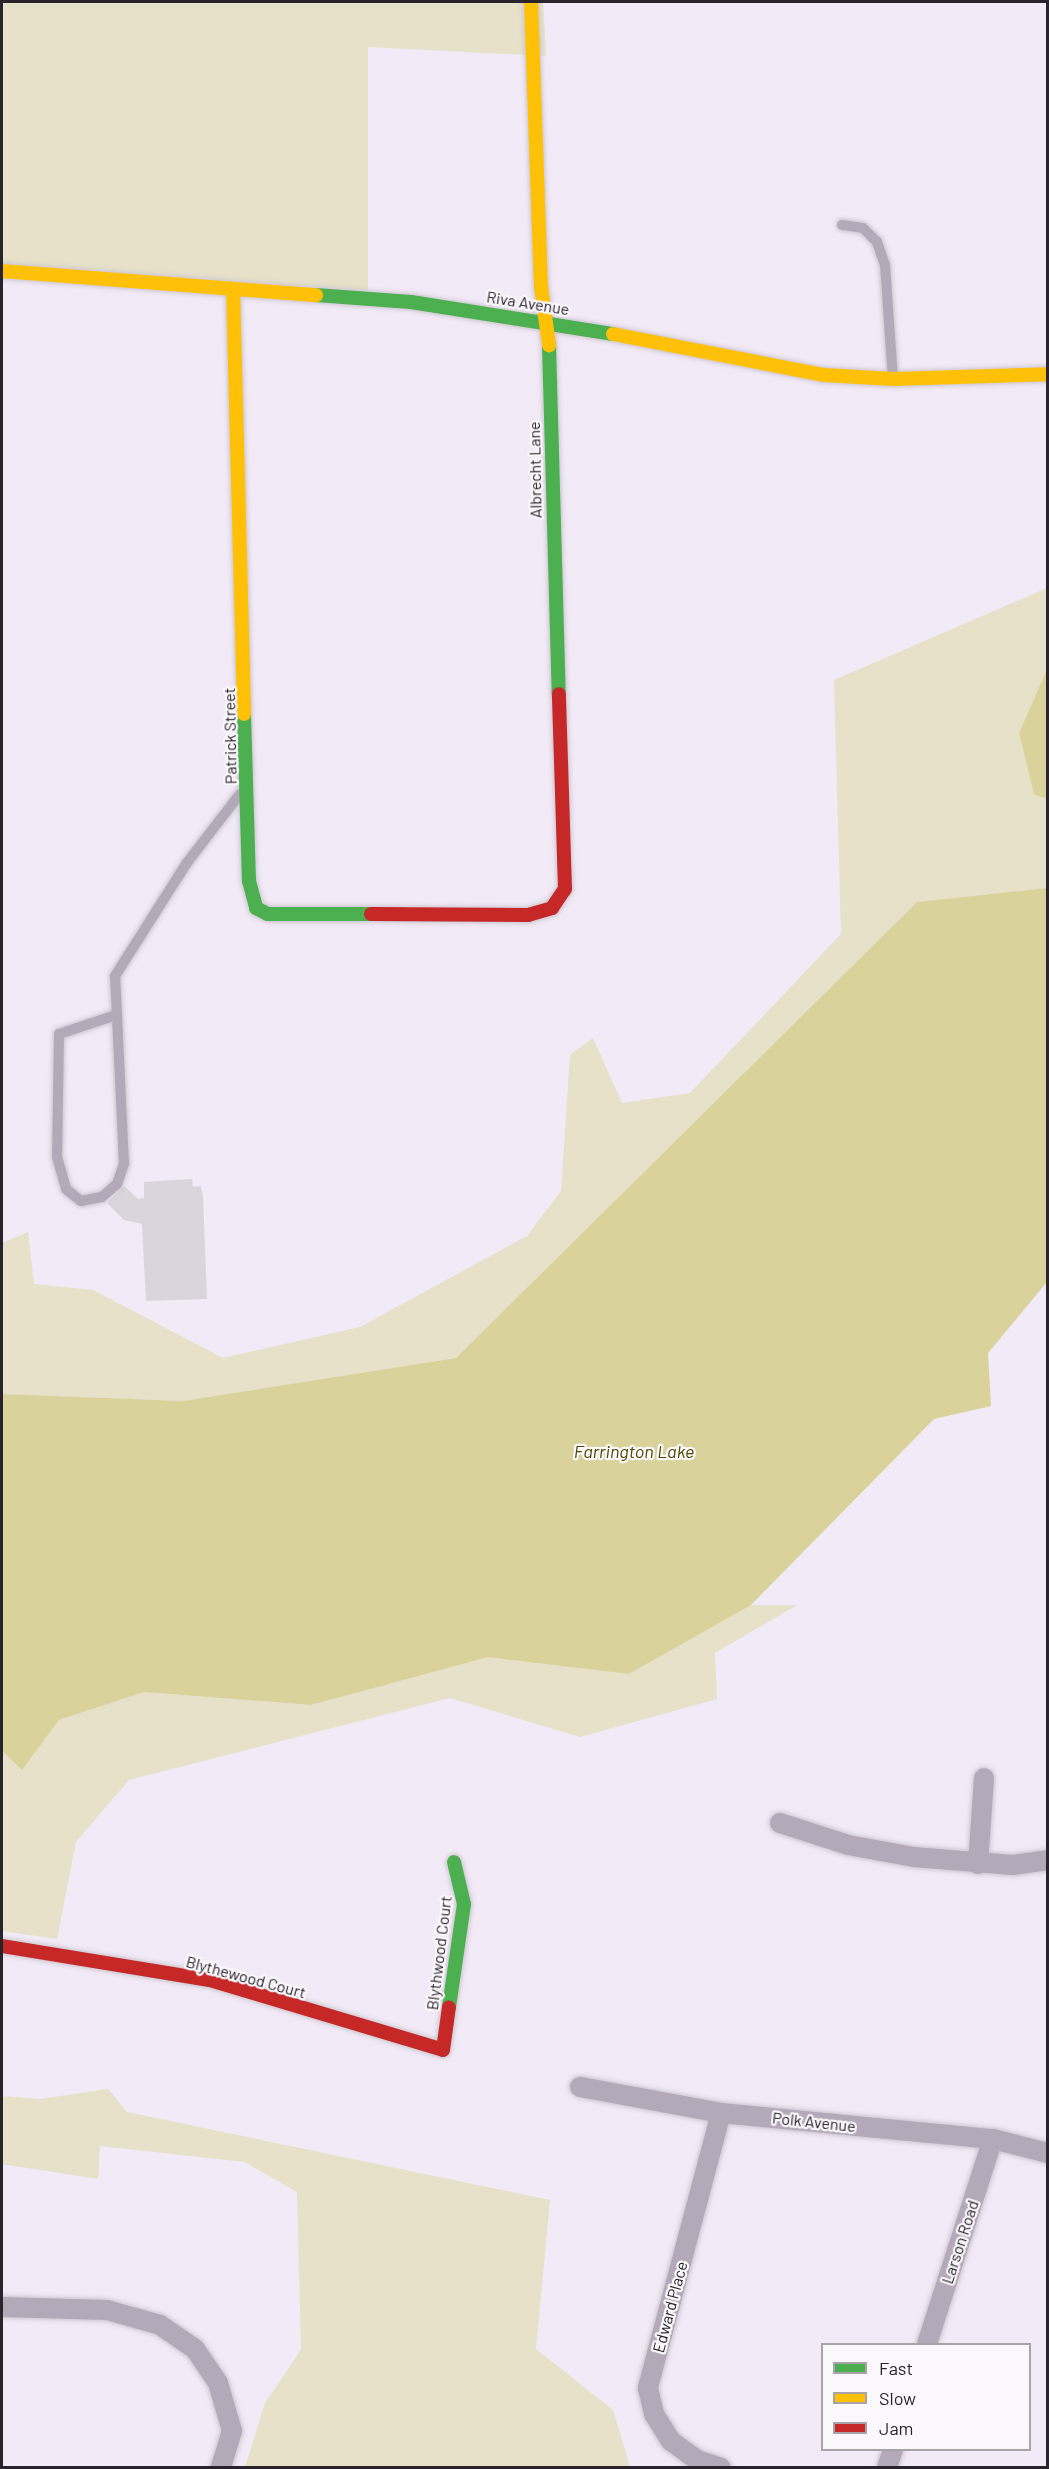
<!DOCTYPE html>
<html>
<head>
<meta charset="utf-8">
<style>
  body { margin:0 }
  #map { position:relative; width:1049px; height:2469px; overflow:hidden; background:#f2eaf6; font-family:Barlow,sans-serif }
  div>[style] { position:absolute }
  .green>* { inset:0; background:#e6e1c8 }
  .water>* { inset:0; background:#d9d29a }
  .building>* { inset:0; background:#dad4dd }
  .roads { filter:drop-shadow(0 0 2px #cdc7d1) drop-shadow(0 0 2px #cdc7d1) }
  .lane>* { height:10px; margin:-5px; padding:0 5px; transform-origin:5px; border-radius:5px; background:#b4a9b9 }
  .street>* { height:20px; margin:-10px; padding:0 10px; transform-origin:10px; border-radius:10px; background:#b4a9b9 }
  .fast>* { height:14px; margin:-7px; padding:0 7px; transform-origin:7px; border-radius:7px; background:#4caf50 }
  .slow>* { height:14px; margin:-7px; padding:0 7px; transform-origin:7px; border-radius:7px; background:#ffc107 }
  .jam>* { height:14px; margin:-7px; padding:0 7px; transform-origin:7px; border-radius:7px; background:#c62828 }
  span { translate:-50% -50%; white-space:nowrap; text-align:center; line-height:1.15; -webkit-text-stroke:4.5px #fbf8fc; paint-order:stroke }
  .street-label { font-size:16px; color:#29232b }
  .water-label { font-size:18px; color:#4e4702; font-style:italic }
  .frame { position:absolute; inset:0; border:3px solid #29232b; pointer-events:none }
  .legend { position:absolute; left:821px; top:2343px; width:210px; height:108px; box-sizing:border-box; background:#fbf8fc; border:2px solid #a7a3a8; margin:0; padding:8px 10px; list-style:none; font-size:18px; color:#29232b }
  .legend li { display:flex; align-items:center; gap:12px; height:30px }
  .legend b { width:30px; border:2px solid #a7a3a8 }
</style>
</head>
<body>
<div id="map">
  <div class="green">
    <i style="clip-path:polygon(2px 2px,543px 2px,546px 56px,368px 47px,368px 291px,2px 265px)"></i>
    <i style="clip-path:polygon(1047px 588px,1047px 669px,1019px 733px,1034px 793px,1047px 799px,1047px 888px,917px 902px,456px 1358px,183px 1401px,2px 1394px,2px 1243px,28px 1232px,34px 1284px,93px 1290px,223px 1358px,360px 1327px,527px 1236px,561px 1191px,570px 1055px,593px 1038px,622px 1103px,690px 1093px,841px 934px,834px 680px)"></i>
    <i style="clip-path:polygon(751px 1605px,797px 1605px,715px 1653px,717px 1699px,580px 1737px,450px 1698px,129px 1780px,76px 1842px,57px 1939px,2px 1931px,2px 1751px,22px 1770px,59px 1720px,144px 1692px,311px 1705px,488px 1656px,629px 1674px)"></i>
    <i style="clip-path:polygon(108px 2089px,127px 2112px,550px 2200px,536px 2349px,613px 2410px,630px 2467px,245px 2467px,265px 2403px,301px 2350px,297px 2192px,245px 2162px,100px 2146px,98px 2179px,2px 2164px,2px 2096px,40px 2099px)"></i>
  </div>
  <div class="water">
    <i style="clip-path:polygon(1047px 669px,1047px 799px,1034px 794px,1019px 733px)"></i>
    <i style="clip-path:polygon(1047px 888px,1047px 1282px,988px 1353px,991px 1406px,934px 1419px,751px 1605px,629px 1674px,488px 1657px,311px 1705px,144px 1692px,59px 1720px,22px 1770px,2px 1751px,2px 1394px,183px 1401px,456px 1358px,917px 902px)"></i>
  </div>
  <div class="building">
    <i style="clip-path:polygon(192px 1179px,193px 1187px,201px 1186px,203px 1196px,207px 1299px,146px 1301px,142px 1224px,124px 1220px,107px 1203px,124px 1186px,138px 1199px,144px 1198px,144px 1182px)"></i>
  </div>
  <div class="roads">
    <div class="lane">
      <i style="left:842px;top:225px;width:21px;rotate:8deg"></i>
      <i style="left:863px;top:228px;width:20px;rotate:45deg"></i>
      <i style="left:877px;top:242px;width:24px;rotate:71deg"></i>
      <i style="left:885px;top:265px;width:114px;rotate:86deg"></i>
      <i style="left:116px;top:1015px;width:60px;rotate:161.6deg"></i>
      <i style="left:59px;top:1034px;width:123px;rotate:90.9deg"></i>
      <i style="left:57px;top:1157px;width:33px;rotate:74deg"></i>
      <i style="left:66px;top:1189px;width:19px;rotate:39deg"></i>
      <i style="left:81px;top:1201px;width:21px;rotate:-11deg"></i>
      <i style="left:102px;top:1197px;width:20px;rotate:-41deg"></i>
      <i style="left:117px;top:1184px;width:21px;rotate:-71deg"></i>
      <i style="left:124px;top:1164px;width:188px;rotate:-92.7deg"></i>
      <i style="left:115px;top:976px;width:133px;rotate:-57.6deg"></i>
      <i style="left:186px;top:864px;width:88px;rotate:-52.4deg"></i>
    </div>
    <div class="street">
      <i style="left:780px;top:1823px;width:71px;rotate:17.9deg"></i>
      <i style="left:848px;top:1845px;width:67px;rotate:10.3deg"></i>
      <i style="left:914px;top:1857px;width:99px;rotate:4.6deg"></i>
      <i style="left:1013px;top:1865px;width:35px;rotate:-8deg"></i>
      <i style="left:978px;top:1864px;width:86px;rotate:-86deg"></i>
      <i style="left:580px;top:2087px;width:143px;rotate:10.4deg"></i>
      <i style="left:721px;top:2113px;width:273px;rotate:5.5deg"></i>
      <i style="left:993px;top:2139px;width:57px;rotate:14.3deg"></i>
      <i style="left:721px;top:2113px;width:285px;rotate:104.9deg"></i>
      <i style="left:648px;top:2388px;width:27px;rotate:77deg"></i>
      <i style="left:654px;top:2414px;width:32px;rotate:58deg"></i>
      <i style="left:671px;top:2441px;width:32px;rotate:36deg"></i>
      <i style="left:697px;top:2460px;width:25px;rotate:18deg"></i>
      <i style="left:2px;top:2307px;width:105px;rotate:1.6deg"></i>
      <i style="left:107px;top:2310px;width:55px;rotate:15.8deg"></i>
      <i style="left:160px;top:2325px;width:42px;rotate:34.4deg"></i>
      <i style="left:195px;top:2349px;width:41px;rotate:55.9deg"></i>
      <i style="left:218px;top:2383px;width:50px;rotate:73.7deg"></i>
      <i style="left:232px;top:2431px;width:39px;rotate:107deg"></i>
      <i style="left:927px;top:2344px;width:215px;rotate:-72.2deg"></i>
      <i style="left:887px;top:2468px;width:19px;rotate:-72deg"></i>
    </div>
    <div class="fast">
      <i style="left:316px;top:295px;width:95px;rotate:4.2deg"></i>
      <i style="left:411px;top:302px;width:205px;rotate:9deg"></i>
      <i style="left:549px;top:345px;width:349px;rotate:88.4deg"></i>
      <i style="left:244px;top:714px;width:167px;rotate:88.3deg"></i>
      <i style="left:249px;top:881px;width:28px;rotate:75deg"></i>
      <i style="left:256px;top:908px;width:13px;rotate:27deg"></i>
      <i style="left:268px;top:914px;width:103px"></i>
      <i style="left:449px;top:2007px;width:104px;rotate:-81.7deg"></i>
      <i style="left:464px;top:1904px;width:43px;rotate:-103.4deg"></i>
    </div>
    <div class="slow">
      <i style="left:531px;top:2px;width:285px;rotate:88deg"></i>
      <i style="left:541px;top:287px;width:59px;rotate:82.1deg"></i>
      <i style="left:2px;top:271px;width:315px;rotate:4.4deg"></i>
      <i style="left:233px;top:289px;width:425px;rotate:88.5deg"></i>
      <i style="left:613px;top:334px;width:215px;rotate:11deg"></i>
      <i style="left:824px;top:375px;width:69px;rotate:3.3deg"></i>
      <i style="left:893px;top:379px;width:155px;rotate:-1.8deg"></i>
    </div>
    <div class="jam">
      <i style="left:371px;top:914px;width:157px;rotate:0.4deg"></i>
      <i style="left:528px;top:915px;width:25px;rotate:-16deg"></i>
      <i style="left:552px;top:908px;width:23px;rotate:-56deg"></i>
      <i style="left:565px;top:889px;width:195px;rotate:-91.8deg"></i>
      <i style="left:2px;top:1946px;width:211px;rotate:9.3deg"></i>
      <i style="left:210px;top:1980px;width:243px;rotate:16.7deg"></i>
      <i style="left:443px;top:2050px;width:43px;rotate:-82.1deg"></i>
    </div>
  </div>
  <div class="street-label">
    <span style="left:528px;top:303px;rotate:9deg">Riva Avenue</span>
    <span style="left:535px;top:470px;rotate:-91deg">Albrecht Lane</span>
    <span style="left:230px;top:736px;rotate:-91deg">Patrick Street</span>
    <span style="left:439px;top:1953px;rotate:-83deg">Blythwood Court</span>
    <span style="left:246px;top:1977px;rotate:15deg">Blythewood Court</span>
    <span style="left:814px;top:2122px;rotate:6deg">Polk Avenue</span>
    <span style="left:960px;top:2242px;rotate:-72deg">Larson Road</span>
    <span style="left:670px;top:2307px;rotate:-75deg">Edward Place</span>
  </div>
  <div class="water-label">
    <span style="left:634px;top:1451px">Farrington Lake</span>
  </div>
  <div class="frame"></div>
  <ul class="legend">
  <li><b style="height:8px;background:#4caf50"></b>Fast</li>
  <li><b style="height:8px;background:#ffc107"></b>Slow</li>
  <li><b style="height:8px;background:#c62828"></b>Jam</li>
  </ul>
</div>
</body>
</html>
